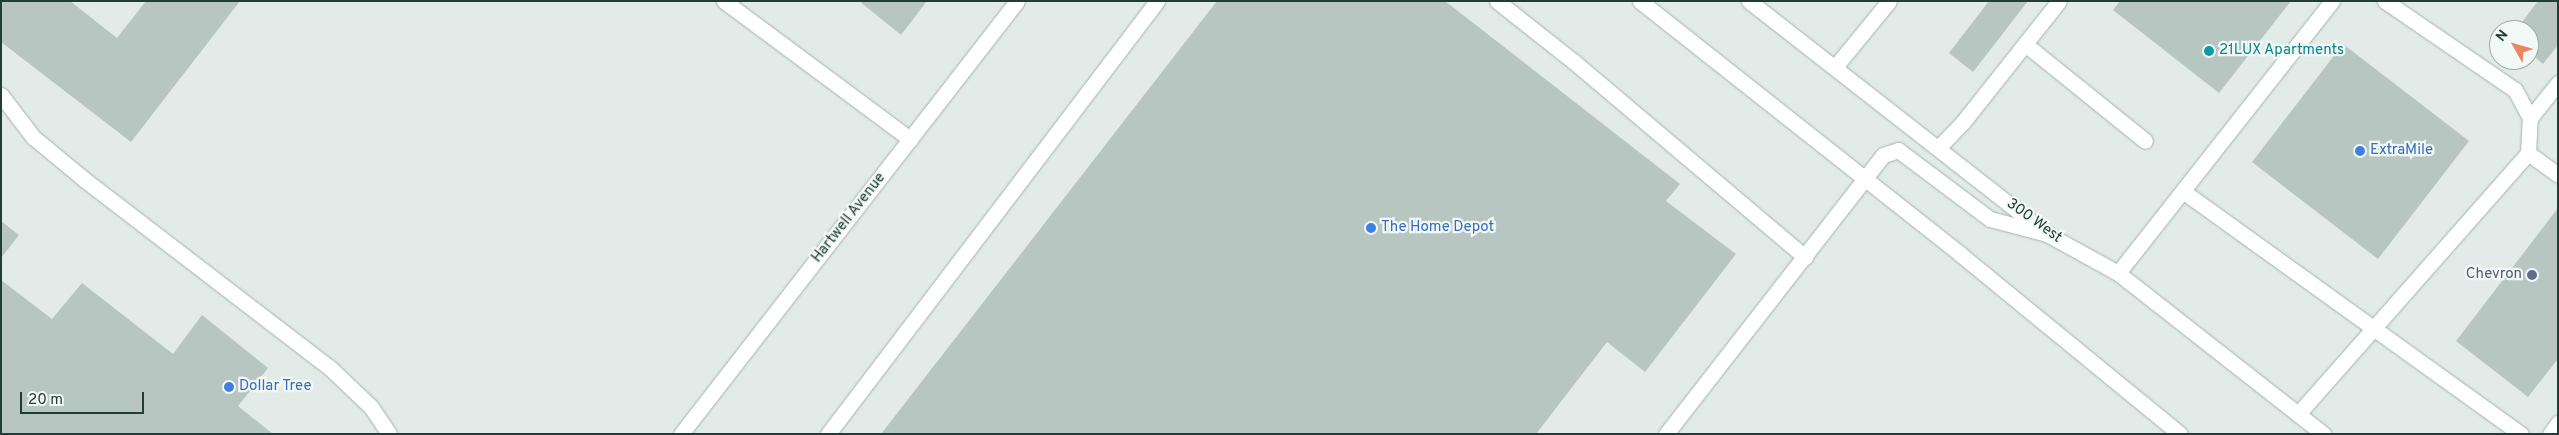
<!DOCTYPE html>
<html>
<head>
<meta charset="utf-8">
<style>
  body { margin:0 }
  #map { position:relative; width:2559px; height:435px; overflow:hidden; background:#e2ebe7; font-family:Overpass,sans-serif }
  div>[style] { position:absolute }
  .building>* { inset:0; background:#b7c6c0 }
  .roads { filter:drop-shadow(0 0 1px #a5b3ae) drop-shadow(0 0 1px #a5b3ae) }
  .service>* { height:15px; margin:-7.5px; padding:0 7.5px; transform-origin:7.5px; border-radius:7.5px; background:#fff }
  .minor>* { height:15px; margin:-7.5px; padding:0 7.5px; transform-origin:7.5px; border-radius:7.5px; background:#fff }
  .secondary>* { height:15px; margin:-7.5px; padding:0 7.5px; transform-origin:7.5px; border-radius:7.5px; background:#fff }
  .dots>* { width:14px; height:14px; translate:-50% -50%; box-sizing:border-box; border:2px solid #f2f8f5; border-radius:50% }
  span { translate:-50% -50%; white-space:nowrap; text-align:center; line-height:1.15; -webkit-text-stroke:4.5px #f2f8f5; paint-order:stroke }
  .culture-label { font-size:15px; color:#0d838f }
  .left { translate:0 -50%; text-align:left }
  .shop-label { font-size:15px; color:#366cbe }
  .street-label { font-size:15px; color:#223c36 }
  .service-label { font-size:15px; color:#4e5e75 }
  .right { translate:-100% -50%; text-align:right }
  .frame { position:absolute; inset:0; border:2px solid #223c36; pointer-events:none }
  .north { position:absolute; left:2489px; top:20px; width:50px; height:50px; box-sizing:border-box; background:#f2f8f5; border:1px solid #9fada9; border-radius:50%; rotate:308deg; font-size:14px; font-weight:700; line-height:20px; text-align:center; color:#223c36 }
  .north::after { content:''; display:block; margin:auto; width:18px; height:22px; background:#ed855e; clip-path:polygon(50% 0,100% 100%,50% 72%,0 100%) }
  .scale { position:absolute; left:20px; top:392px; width:124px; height:22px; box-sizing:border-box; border:2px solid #223c36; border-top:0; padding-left:6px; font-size:15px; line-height:18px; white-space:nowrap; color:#223c36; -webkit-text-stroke:4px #f2f8f5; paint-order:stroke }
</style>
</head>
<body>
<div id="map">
  <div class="building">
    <i style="clip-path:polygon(1px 1px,70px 1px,117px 38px,146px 1px,240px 1px,131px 142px,1px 42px)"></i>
    <i style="clip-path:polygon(859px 1px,927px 1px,901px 35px)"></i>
    <i style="clip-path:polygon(1217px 1px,1445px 1px,1680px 184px,1666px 201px,1736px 254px,1645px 372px,1607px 342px,1536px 434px,881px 434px)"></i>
    <i style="clip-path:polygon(1989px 1px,2028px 1px,1973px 72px,1949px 53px)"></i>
    <i style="clip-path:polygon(2120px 1px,2291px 1px,2219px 93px,2113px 10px)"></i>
    <i style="clip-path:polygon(2538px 1px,2558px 1px,2558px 45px,2543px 64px,2529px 52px,2529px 30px,2516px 30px)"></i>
    <i style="clip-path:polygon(2343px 44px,2469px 141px,2378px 259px,2252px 162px)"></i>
    <i style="clip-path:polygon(2558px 208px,2558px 359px,2528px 397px,2456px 341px)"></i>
    <i style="clip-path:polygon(1px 221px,19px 235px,1px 258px)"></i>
    <i style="clip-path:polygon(1px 280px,52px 319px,82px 283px,173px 354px,202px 315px,268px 368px,238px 406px,273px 434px,1px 434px)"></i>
  </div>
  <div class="roads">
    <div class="service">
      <i style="left:724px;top:1px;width:232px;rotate:36.6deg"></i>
      <i style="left:1497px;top:1px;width:97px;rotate:38.3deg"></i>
      <i style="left:1573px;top:61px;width:304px;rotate:40.2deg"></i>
      <i style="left:2025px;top:44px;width:154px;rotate:38.9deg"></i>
      <i style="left:1835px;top:67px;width:85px;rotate:-50.7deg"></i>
      <i style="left:1px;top:95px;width:53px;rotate:52.7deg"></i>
      <i style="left:33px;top:137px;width:67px;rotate:39.6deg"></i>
      <i style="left:85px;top:180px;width:307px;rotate:37.5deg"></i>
      <i style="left:329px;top:367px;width:58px;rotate:43.6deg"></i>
      <i style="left:371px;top:407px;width:32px;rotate:56deg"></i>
      <i style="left:2530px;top:118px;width:45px;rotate:-51.3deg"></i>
      <i style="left:1938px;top:148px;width:36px;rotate:-46deg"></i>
      <i style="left:1963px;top:122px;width:154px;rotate:-51.6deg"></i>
      <i style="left:2528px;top:153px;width:37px;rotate:36deg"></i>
      <i style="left:2184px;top:192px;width:415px;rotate:35.7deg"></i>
      <i style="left:2118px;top:273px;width:346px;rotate:-51.8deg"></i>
      <i style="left:2298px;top:414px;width:348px;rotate:-48.6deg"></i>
      <i style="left:2528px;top:153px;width:35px;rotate:-87deg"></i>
      <i style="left:2530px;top:118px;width:32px;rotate:-118deg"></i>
      <i style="left:2515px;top:90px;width:158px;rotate:-145.6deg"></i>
      <i style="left:828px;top:434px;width:544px;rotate:-52.77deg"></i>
      <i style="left:1666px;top:434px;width:353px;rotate:-52.1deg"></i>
      <i style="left:1883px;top:155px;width:16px;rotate:-18deg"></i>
      <i style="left:1898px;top:150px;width:115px;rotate:36.9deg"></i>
      <i style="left:1990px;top:219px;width:59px;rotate:14.7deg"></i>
      <i style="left:2550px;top:434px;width:14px;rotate:-54deg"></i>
    </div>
    <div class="minor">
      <i style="left:681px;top:434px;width:548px;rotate:-52.19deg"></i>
    </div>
    <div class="secondary">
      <i style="left:1640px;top:1px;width:408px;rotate:38.3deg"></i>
      <i style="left:1960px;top:254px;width:284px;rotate:39.3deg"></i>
      <i style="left:1749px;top:1px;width:378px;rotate:38deg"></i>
      <i style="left:2047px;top:234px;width:81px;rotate:28.8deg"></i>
      <i style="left:2118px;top:273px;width:261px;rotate:38.1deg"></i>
    </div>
  </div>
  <div class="dots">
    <i style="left:2209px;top:51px;background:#0f9aa8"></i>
    <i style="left:2360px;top:151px;background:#3f7fe0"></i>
    <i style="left:1371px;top:228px;background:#3f7fe0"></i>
    <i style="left:2532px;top:275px;background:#5c6f8a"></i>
    <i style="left:229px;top:387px;background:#3f7fe0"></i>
  </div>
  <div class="culture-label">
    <span class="left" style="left:2219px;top:51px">21LUX Apartments</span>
  </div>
  <div class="shop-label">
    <span class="left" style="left:2370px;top:151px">ExtraMile</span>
    <span class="left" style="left:1381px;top:228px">The Home Depot</span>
    <span class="left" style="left:239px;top:387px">Dollar Tree</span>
  </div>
  <div class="street-label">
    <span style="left:849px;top:218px;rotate:-52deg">Hartwell Avenue</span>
    <span style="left:2034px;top:221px;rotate:36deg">300 West</span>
  </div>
  <div class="service-label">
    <span class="right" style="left:2522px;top:275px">Chevron</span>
  </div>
  <div class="frame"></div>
  <div class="north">N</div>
  <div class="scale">20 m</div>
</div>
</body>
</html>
